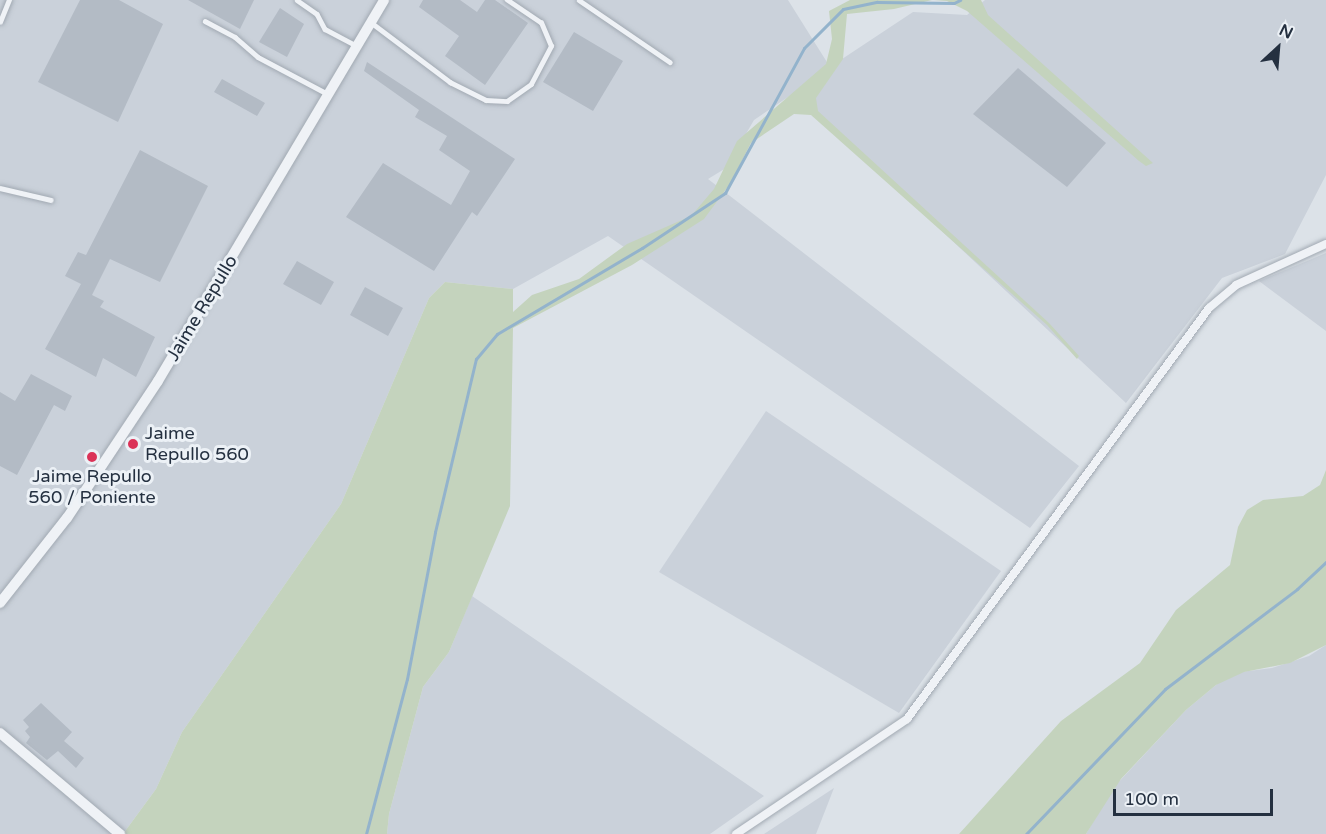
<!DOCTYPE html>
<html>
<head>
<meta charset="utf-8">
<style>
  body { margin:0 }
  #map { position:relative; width:1326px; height:834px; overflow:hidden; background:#dce2e8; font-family:"Varela Round",sans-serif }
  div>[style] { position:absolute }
  .built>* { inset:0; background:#cad1da }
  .green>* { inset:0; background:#c4d3bd }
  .stream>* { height:3px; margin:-1.5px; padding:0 1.5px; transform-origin:1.5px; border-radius:1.5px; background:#93b3cc }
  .building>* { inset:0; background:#b3bbc5 }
  .roads { filter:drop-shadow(0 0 2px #a1a9b2) drop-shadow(0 0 2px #a1a9b2) }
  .service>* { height:4.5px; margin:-2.25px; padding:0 2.25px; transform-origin:2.25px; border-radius:2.25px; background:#eff2f6 }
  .minor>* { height:8px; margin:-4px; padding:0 4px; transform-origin:4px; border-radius:4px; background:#eff2f6 }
  .tertiary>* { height:10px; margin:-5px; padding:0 5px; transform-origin:5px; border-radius:5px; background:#eff2f6 }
  .dots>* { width:16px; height:16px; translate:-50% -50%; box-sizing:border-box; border:3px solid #ecf1f6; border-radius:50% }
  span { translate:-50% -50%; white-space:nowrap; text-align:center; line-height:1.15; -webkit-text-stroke:6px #ecf1f6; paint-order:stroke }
  .street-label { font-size:18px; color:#243040 }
  .poi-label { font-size:18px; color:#243040 }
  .left { translate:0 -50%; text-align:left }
  .north { position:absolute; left:1248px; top:18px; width:60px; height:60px; -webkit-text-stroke:4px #ecf1f6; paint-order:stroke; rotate:26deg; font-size:16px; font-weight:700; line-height:24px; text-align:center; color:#243040 }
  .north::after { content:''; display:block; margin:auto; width:21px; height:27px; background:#243040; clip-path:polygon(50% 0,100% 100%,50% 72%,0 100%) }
  .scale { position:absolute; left:1113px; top:789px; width:160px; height:27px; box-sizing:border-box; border:3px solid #243040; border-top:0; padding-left:8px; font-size:18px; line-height:21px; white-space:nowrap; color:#243040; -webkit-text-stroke:4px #ecf1f6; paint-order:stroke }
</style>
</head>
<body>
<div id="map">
  <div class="built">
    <i style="clip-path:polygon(0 0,788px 0,830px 67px,913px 12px,967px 15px,985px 0,1326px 0,1326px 175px,1285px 254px,1222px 278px,1126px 403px,794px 93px,754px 120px,726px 168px,708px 179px,1079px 466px,1030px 528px,608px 236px,513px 289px,445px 282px,429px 298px,341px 504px,182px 732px,156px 789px,123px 834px,0 834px)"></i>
    <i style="clip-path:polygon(1326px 253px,1326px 331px,1259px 281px)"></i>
    <i style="clip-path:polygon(766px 411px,1001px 571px,899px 713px,659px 572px)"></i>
    <i style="clip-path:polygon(472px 596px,764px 796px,710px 834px,387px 834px,389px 814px,423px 687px,449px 652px)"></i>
    <i style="clip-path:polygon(1326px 645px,1326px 834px,1086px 834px,1114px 787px,1186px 710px,1216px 685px,1233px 673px,1272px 668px,1309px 656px)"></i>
    <i style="clip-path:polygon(834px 788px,816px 834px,764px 834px)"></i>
  </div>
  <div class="green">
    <i style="clip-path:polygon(850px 0,932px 0,894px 9px,847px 14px,843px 59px,816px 98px,818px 111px,1049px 323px,1079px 356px,1077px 359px,1047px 325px,811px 115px,794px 114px,751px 143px,730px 184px,704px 219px,632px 265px,513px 328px,510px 506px,449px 652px,423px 687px,389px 814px,387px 834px,123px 834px,156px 789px,182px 732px,341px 504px,429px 298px,445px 282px,513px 289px,513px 312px,532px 295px,579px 279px,627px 244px,691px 216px,714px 189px,737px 141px,826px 64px,832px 39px,829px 11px)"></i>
    <i style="clip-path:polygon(934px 0,981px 0,988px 15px,1153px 163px,1146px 166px,1139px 161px,967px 11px,947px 1px)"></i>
    <i style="clip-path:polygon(1326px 470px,1326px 645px,1290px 663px,1244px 672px,1216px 685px,1186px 710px,1121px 779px,1086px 834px,959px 834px,1061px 721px,1140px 663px,1176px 610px,1230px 565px,1238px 527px,1247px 510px,1263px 500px,1303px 496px,1320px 485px)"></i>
  </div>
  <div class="stream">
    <i style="left:366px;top:834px;width:160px;rotate:-75.2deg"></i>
    <i style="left:407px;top:679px;width:150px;rotate:-79.2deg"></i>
    <i style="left:435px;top:532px;width:178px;rotate:-76.7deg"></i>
    <i style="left:476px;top:359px;width:33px;rotate:-50deg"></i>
    <i style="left:497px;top:334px;width:169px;rotate:-30.7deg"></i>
    <i style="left:642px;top:248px;width:100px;rotate:-33.5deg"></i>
    <i style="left:725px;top:193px;width:165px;rotate:-61.4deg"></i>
    <i style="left:804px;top:48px;width:55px;rotate:-45deg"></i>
    <i style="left:843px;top:9px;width:35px;rotate:-12deg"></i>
    <i style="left:877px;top:2px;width:77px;rotate:0.7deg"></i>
    <i style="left:954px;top:3px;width:7px;rotate:-27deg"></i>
    <i style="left:1026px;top:834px;width:201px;rotate:-46.2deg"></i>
    <i style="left:1165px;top:689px;width:166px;rotate:-37.1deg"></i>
    <i style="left:1297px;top:589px;width:40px;rotate:-43deg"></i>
  </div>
  <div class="building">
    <i style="clip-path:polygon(80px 0,119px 0,163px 24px,118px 122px,38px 82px)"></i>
    <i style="clip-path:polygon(188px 0,254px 0,240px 29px)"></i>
    <i style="clip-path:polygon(423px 0,460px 0,477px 12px,485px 0,495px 0,528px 23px,485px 85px,445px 56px,459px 36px,419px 7px)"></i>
    <i style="clip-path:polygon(280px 8px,304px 24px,287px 57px,259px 42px)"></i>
    <i style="clip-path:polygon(574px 32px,623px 61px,593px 111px,543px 82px)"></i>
    <i style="clip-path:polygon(367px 62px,515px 159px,477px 216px,472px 212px,434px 271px,346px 217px,383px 163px,451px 205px,470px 171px,439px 150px,447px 136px,415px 117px,419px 110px,364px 71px)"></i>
    <i style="clip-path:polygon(1018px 68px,1106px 143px,1067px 187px,973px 114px)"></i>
    <i style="clip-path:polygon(222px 79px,265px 103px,257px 116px,214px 92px)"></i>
    <i style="clip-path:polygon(140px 150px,208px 186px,160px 282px,110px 259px,92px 295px,104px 301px,100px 307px,155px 337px,136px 377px,103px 358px,96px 377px,45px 349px,81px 284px,65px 276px,78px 252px,86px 255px)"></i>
    <i style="clip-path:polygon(297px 261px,334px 282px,321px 305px,283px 284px)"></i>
    <i style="clip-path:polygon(365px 287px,403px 308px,388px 336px,350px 315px)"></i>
    <i style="clip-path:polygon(31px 374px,72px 396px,65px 411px,54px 405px,17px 475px,0 466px,0 392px,15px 401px)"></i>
    <i style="clip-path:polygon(41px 703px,72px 732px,64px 741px,84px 758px,76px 768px,58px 751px,47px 760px,26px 743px,30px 737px,25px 731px,29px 727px,23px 720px)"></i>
  </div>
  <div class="roads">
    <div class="service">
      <i style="left:297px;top:0;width:24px;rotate:35deg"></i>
      <i style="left:317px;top:14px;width:17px;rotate:62deg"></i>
      <i style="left:325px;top:29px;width:34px;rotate:28deg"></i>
      <i style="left:579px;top:0;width:110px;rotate:34.3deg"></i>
      <i style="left:205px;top:21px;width:34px;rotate:28deg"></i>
      <i style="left:235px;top:37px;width:30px;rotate:41deg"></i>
      <i style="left:258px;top:57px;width:77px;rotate:27.9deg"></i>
      <i style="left:0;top:22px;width:24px;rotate:-68deg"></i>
      <i style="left:372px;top:23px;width:98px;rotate:37.1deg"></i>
      <i style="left:450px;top:82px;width:40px;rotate:26.6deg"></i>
      <i style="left:486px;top:100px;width:21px;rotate:3deg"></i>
      <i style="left:507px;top:101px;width:29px;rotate:-35deg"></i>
      <i style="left:531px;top:84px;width:43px;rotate:-62.2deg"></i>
      <i style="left:551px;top:46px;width:25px;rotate:-113deg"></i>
      <i style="left:541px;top:23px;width:41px;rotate:-145.9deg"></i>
      <i style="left:0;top:188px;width:52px;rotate:13.2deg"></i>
    </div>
    <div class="minor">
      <i style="left:736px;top:834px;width:206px;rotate:-33.9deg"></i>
      <i style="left:907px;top:719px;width:510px;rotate:-53.69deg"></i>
      <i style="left:1209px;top:308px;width:35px;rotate:-40deg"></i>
      <i style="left:1236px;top:285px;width:99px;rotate:-24.5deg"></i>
    </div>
    <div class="tertiary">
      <i style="left:0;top:603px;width:108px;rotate:-51.8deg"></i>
      <i style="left:67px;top:518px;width:164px;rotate:-56.4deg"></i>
      <i style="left:158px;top:381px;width:443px;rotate:-59.3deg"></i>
      <i style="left:0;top:733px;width:157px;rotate:40.1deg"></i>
    </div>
  </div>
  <div class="dots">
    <i style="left:133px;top:444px;background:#db3358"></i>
    <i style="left:92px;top:457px;background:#db3358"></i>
  </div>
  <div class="street-label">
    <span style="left:202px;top:308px;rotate:-59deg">Jaime Repullo</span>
  </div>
  <div class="poi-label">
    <span class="left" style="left:145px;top:444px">Jaime<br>Repullo 560</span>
    <span style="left:92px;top:487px">Jaime Repullo<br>560 / Poniente</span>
  </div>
  <div class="north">N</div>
  <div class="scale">100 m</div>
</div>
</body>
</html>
